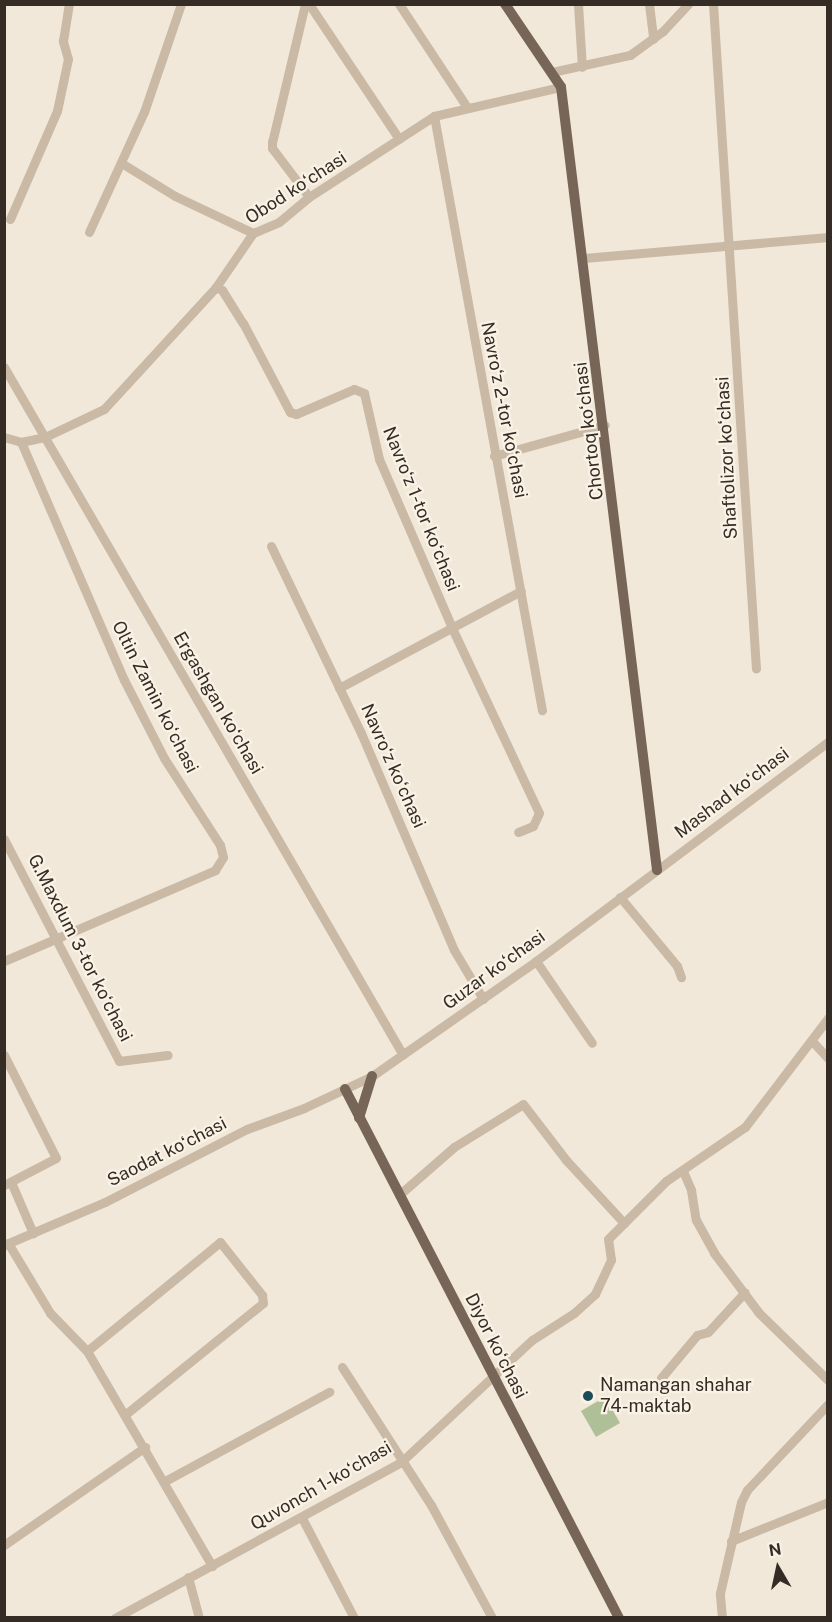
<!DOCTYPE html>
<html>
<head>
<meta charset="utf-8">
<style>
  body { margin:0 }
  #map { position:relative; width:832px; height:1622px; overflow:hidden; background:#f1e8d9; font-family:"Public Sans",sans-serif }
  div>[style] { position:absolute }
  .green>* { inset:0; background:#afc099 }
  .minor>* { height:9px; margin:-4.5px; padding:0 4.5px; transform-origin:4.5px; border-radius:4.5px; background:#c9b9a5 }
  .major>* { height:10px; margin:-5px; padding:0 5px; transform-origin:5px; border-radius:5px; background:#776557 }
  .dots>* { width:16px; height:16px; translate:-50% -50%; box-sizing:border-box; border:3px solid #f9f2e5; border-radius:50% }
  span { translate:-50% -50%; white-space:nowrap; text-align:center; line-height:1.15; -webkit-text-stroke:4.5px #f9f2e5; paint-order:stroke }
  .street-label { font-size:18px; color:#352c26 }
  .poi-label { font-size:18px; color:#352c26 }
  .left { translate:0 -50%; text-align:left }
  .frame { position:absolute; inset:0; border:6px solid #352c26; pointer-events:none }
  .north { position:absolute; left:748px; top:1538px; width:60px; height:60px; -webkit-text-stroke:4px #f9f2e5; paint-order:stroke; rotate:351deg; font-size:16px; font-weight:700; line-height:24px; text-align:center; color:#352c26 }
  .north::after { content:''; display:block; margin:auto; width:21px; height:27px; background:#352c26; clip-path:polygon(50% 0,100% 100%,50% 72%,0 100%) }
</style>
</head>
<body>
<div id="map">
  <div class="green">
    <i style="clip-path:polygon(605px 1397px,620px 1423px,596px 1437px,581px 1411px)"></i>
  </div>
  <div class="minor">
    <i style="left:305px;top:4px;width:142px;rotate:103.4deg"></i>
    <i style="left:272px;top:142px;width:6px;rotate:90deg"></i>
    <i style="left:272px;top:148px;width:61px;rotate:52.9deg"></i>
    <i style="left:309px;top:4px;width:162px;rotate:56.3deg"></i>
    <i style="left:399px;top:4px;width:123px;rotate:56.6deg"></i>
    <i style="left:578px;top:4px;width:63px;rotate:86.4deg"></i>
    <i style="left:649px;top:4px;width:35px;rotate:83deg"></i>
    <i style="left:713px;top:4px;width:666px;rotate:86.3deg"></i>
    <i style="left:552px;top:72px;width:80px;rotate:-12.3deg"></i>
    <i style="left:630px;top:55px;width:41px;rotate:-36deg"></i>
    <i style="left:663px;top:31px;width:37px;rotate:-47deg"></i>
    <i style="left:434px;top:116px;width:604px;rotate:79.7deg"></i>
    <i style="left:123px;top:164px;width:61px;rotate:31.6deg"></i>
    <i style="left:175px;top:196px;width:86px;rotate:25.4deg"></i>
    <i style="left:10px;top:219px;width:118px;rotate:-66.5deg"></i>
    <i style="left:57px;top:111px;width:53px;rotate:-78.1deg"></i>
    <i style="left:68px;top:59px;width:19px;rotate:-106deg"></i>
    <i style="left:63px;top:41px;width:37px;rotate:-81deg"></i>
    <i style="left:89px;top:232px;width:132px;rotate:-65.4deg"></i>
    <i style="left:144px;top:112px;width:114px;rotate:-71.1deg"></i>
    <i style="left:584px;top:258px;width:245px;rotate:-4.9deg"></i>
    <i style="left:216px;top:287px;width:7px;rotate:27deg"></i>
    <i style="left:222px;top:290px;width:39px;rotate:58deg"></i>
    <i style="left:243px;top:323px;width:101px;rotate:62.2deg"></i>
    <i style="left:290px;top:412px;width:6px;rotate:18deg"></i>
    <i style="left:296px;top:414px;width:63px;rotate:-23.3deg"></i>
    <i style="left:354px;top:389px;width:11px;rotate:22deg"></i>
    <i style="left:364px;top:393px;width:68px;rotate:77.2deg"></i>
    <i style="left:379px;top:459px;width:184px;rotate:66.6deg"></i>
    <i style="left:452px;top:628px;width:204px;rotate:64.8deg"></i>
    <i style="left:539px;top:813px;width:14px;rotate:115deg"></i>
    <i style="left:533px;top:826px;width:16px;rotate:158deg"></i>
    <i style="left:4px;top:367px;width:795px;rotate:59.89deg"></i>
    <i style="left:4px;top:437px;width:18px;rotate:16deg"></i>
    <i style="left:21px;top:442px;width:25px;rotate:-12deg"></i>
    <i style="left:45px;top:437px;width:65px;rotate:-25.4deg"></i>
    <i style="left:104px;top:409px;width:166px;rotate:-47.4deg"></i>
    <i style="left:216px;top:287px;width:65px;rotate:-55.6deg"></i>
    <i style="left:253px;top:233px;width:28px;rotate:-23deg"></i>
    <i style="left:279px;top:222px;width:39px;rotate:-40deg"></i>
    <i style="left:309px;top:197px;width:149px;rotate:-32.9deg"></i>
    <i style="left:434px;top:116px;width:130px;rotate:-12.9deg"></i>
    <i style="left:494px;top:456px;width:115px;rotate:-15.6deg"></i>
    <i style="left:271px;top:546px;width:208px;rotate:64.3deg"></i>
    <i style="left:361px;top:733px;width:236px;rotate:66.8deg"></i>
    <i style="left:454px;top:950px;width:57px;rotate:59.4deg"></i>
    <i style="left:339px;top:688px;width:206px;rotate:-28.1deg"></i>
    <i style="left:4px;top:839px;width:250px;rotate:62.6deg"></i>
    <i style="left:119px;top:1061px;width:49px;rotate:-7deg"></i>
    <i style="left:620px;top:897px;width:89px;rotate:50.4deg"></i>
    <i style="left:677px;top:966px;width:12px;rotate:70deg"></i>
    <i style="left:4px;top:961px;width:230px;rotate:-23.3deg"></i>
    <i style="left:215px;top:870px;width:15px;rotate:-58deg"></i>
    <i style="left:223px;top:857px;width:12px;rotate:-104deg"></i>
    <i style="left:220px;top:845px;width:103px;rotate:-122.8deg"></i>
    <i style="left:164px;top:758px;width:88px;rotate:-117.1deg"></i>
    <i style="left:124px;top:680px;width:259px;rotate:-113.4deg"></i>
    <i style="left:536px;top:961px;width:99px;rotate:55.7deg"></i>
    <i style="left:812px;top:1041px;width:23px;rotate:47deg"></i>
    <i style="left:4px;top:1055px;width:115px;rotate:63.2deg"></i>
    <i style="left:56px;top:1158px;width:59px;rotate:152.6deg"></i>
    <i style="left:683px;top:1171px;width:21px;rotate:67deg"></i>
    <i style="left:691px;top:1190px;width:30px;rotate:81deg"></i>
    <i style="left:696px;top:1220px;width:38px;rotate:61deg"></i>
    <i style="left:714px;top:1253px;width:75px;rotate:53.1deg"></i>
    <i style="left:759px;top:1313px;width:96px;rotate:44.2deg"></i>
    <i style="left:11px;top:1182px;width:56px;rotate:66.7deg"></i>
    <i style="left:399px;top:1195px;width:73px;rotate:-41.1deg"></i>
    <i style="left:454px;top:1147px;width:81px;rotate:-31.9deg"></i>
    <i style="left:523px;top:1104px;width:71px;rotate:52.5deg"></i>
    <i style="left:566px;top:1160px;width:86px;rotate:47.4deg"></i>
    <i style="left:8px;top:1243px;width:82px;rotate:59deg"></i>
    <i style="left:50px;top:1313px;width:53px;rotate:45.8deg"></i>
    <i style="left:87px;top:1351px;width:249px;rotate:59.8deg"></i>
    <i style="left:4px;top:1245px;width:110px;rotate:-23.1deg"></i>
    <i style="left:105px;top:1202px;width:160px;rotate:-27.2deg"></i>
    <i style="left:247px;top:1129px;width:61px;rotate:-20.2deg"></i>
    <i style="left:304px;top:1108px;width:75px;rotate:-25.2deg"></i>
    <i style="left:372px;top:1076px;width:200px;rotate:-35deg"></i>
    <i style="left:536px;top:961px;width:365px;rotate:-36.9deg"></i>
    <i style="left:87px;top:1351px;width:172px;rotate:-39.3deg"></i>
    <i style="left:220px;top:1242px;width:68px;rotate:51.6deg"></i>
    <i style="left:262px;top:1295px;width:8px;rotate:83deg"></i>
    <i style="left:263px;top:1303px;width:176px;rotate:141deg"></i>
    <i style="left:342px;top:1367px;width:164px;rotate:57.2deg"></i>
    <i style="left:431px;top:1505px;width:128px;rotate:61.6deg"></i>
    <i style="left:661px;top:1378px;width:56px;rotate:-50.1deg"></i>
    <i style="left:697px;top:1335px;width:11px;rotate:-15deg"></i>
    <i style="left:708px;top:1332px;width:54px;rotate:-47.2deg"></i>
    <i style="left:165px;top:1481px;width:187px;rotate:-28.5deg"></i>
    <i style="left:302px;top:1518px;width:113px;rotate:62.5deg"></i>
    <i style="left:731px;top:1541px;width:105px;rotate:-21.9deg"></i>
    <i style="left:4px;top:1545px;width:172px;rotate:-34.8deg"></i>
    <i style="left:188px;top:1577px;width:42px;rotate:75deg"></i>
    <i style="left:115px;top:1618px;width:326px;rotate:-28.6deg"></i>
    <i style="left:401px;top:1462px;width:179px;rotate:-43deg"></i>
    <i style="left:532px;top:1340px;width:50px;rotate:-32.7deg"></i>
    <i style="left:574px;top:1313px;width:28px;rotate:-42deg"></i>
    <i style="left:595px;top:1294px;width:38px;rotate:-65deg"></i>
    <i style="left:611px;top:1260px;width:21px;rotate:-98deg"></i>
    <i style="left:608px;top:1239px;width:82px;rotate:-45deg"></i>
    <i style="left:666px;top:1181px;width:96px;rotate:-34.4deg"></i>
    <i style="left:745px;top:1127px;width:137px;rotate:-52.7deg"></i>
    <i style="left:722px;top:1618px;width:25px;rotate:-95deg"></i>
    <i style="left:720px;top:1593px;width:93px;rotate:-77deg"></i>
    <i style="left:741px;top:1502px;width:13px;rotate:-63deg"></i>
    <i style="left:747px;top:1490px;width:118px;rotate:-46.7deg"></i>
  </div>
  <div class="major">
    <i style="left:505px;top:4px;width:100px;rotate:56deg"></i>
    <i style="left:561px;top:87px;width:789px;rotate:83.01deg"></i>
    <i style="left:345px;top:1089px;width:596px;rotate:62.62deg"></i>
    <i style="left:359px;top:1118px;width:44px;rotate:-72.8deg"></i>
  </div>
  <div class="dots">
    <i style="left:588px;top:1396px;background:#1c4c56"></i>
  </div>
  <div class="street-label">
    <span style="left:296px;top:188px;rotate:-33deg">Obod koʻchasi</span>
    <span style="left:504px;top:410px;rotate:79deg">Navroʻz 2-tor koʻchasi</span>
    <span style="left:589px;top:431px;rotate:-97deg">Chortoq koʻchasi</span>
    <span style="left:727px;top:458px;rotate:-93deg">Shaftolizor koʻchasi</span>
    <span style="left:421px;top:509px;rotate:68deg">Navroʻz 1-tor koʻchasi</span>
    <span style="left:155px;top:697px;rotate:63deg">Oltin Zamin koʻchasi</span>
    <span style="left:218px;top:703px;rotate:60deg">Ergashgan koʻchasi</span>
    <span style="left:393px;top:766px;rotate:66deg">Navroʻz koʻchasi</span>
    <span style="left:732px;top:793px;rotate:-37deg">Mashad koʻchasi</span>
    <span style="left:80px;top:948px;rotate:63deg">G.Maxdum 3-tor koʻchasi</span>
    <span style="left:494px;top:970px;rotate:-36deg">Guzar koʻchasi</span>
    <span style="left:167px;top:1152px;rotate:-27deg">Saodat koʻchasi</span>
    <span style="left:496px;top:1346px;rotate:63deg">Diyor koʻchasi</span>
    <span style="left:321px;top:1486px;rotate:-30deg">Quvonch 1-koʻchasi</span>
  </div>
  <div class="poi-label">
    <span class="left" style="left:600px;top:1396px">Namangan shahar<br>74-maktab</span>
  </div>
  <div class="frame"></div>
  <div class="north">N</div>
</div>
</body>
</html>
